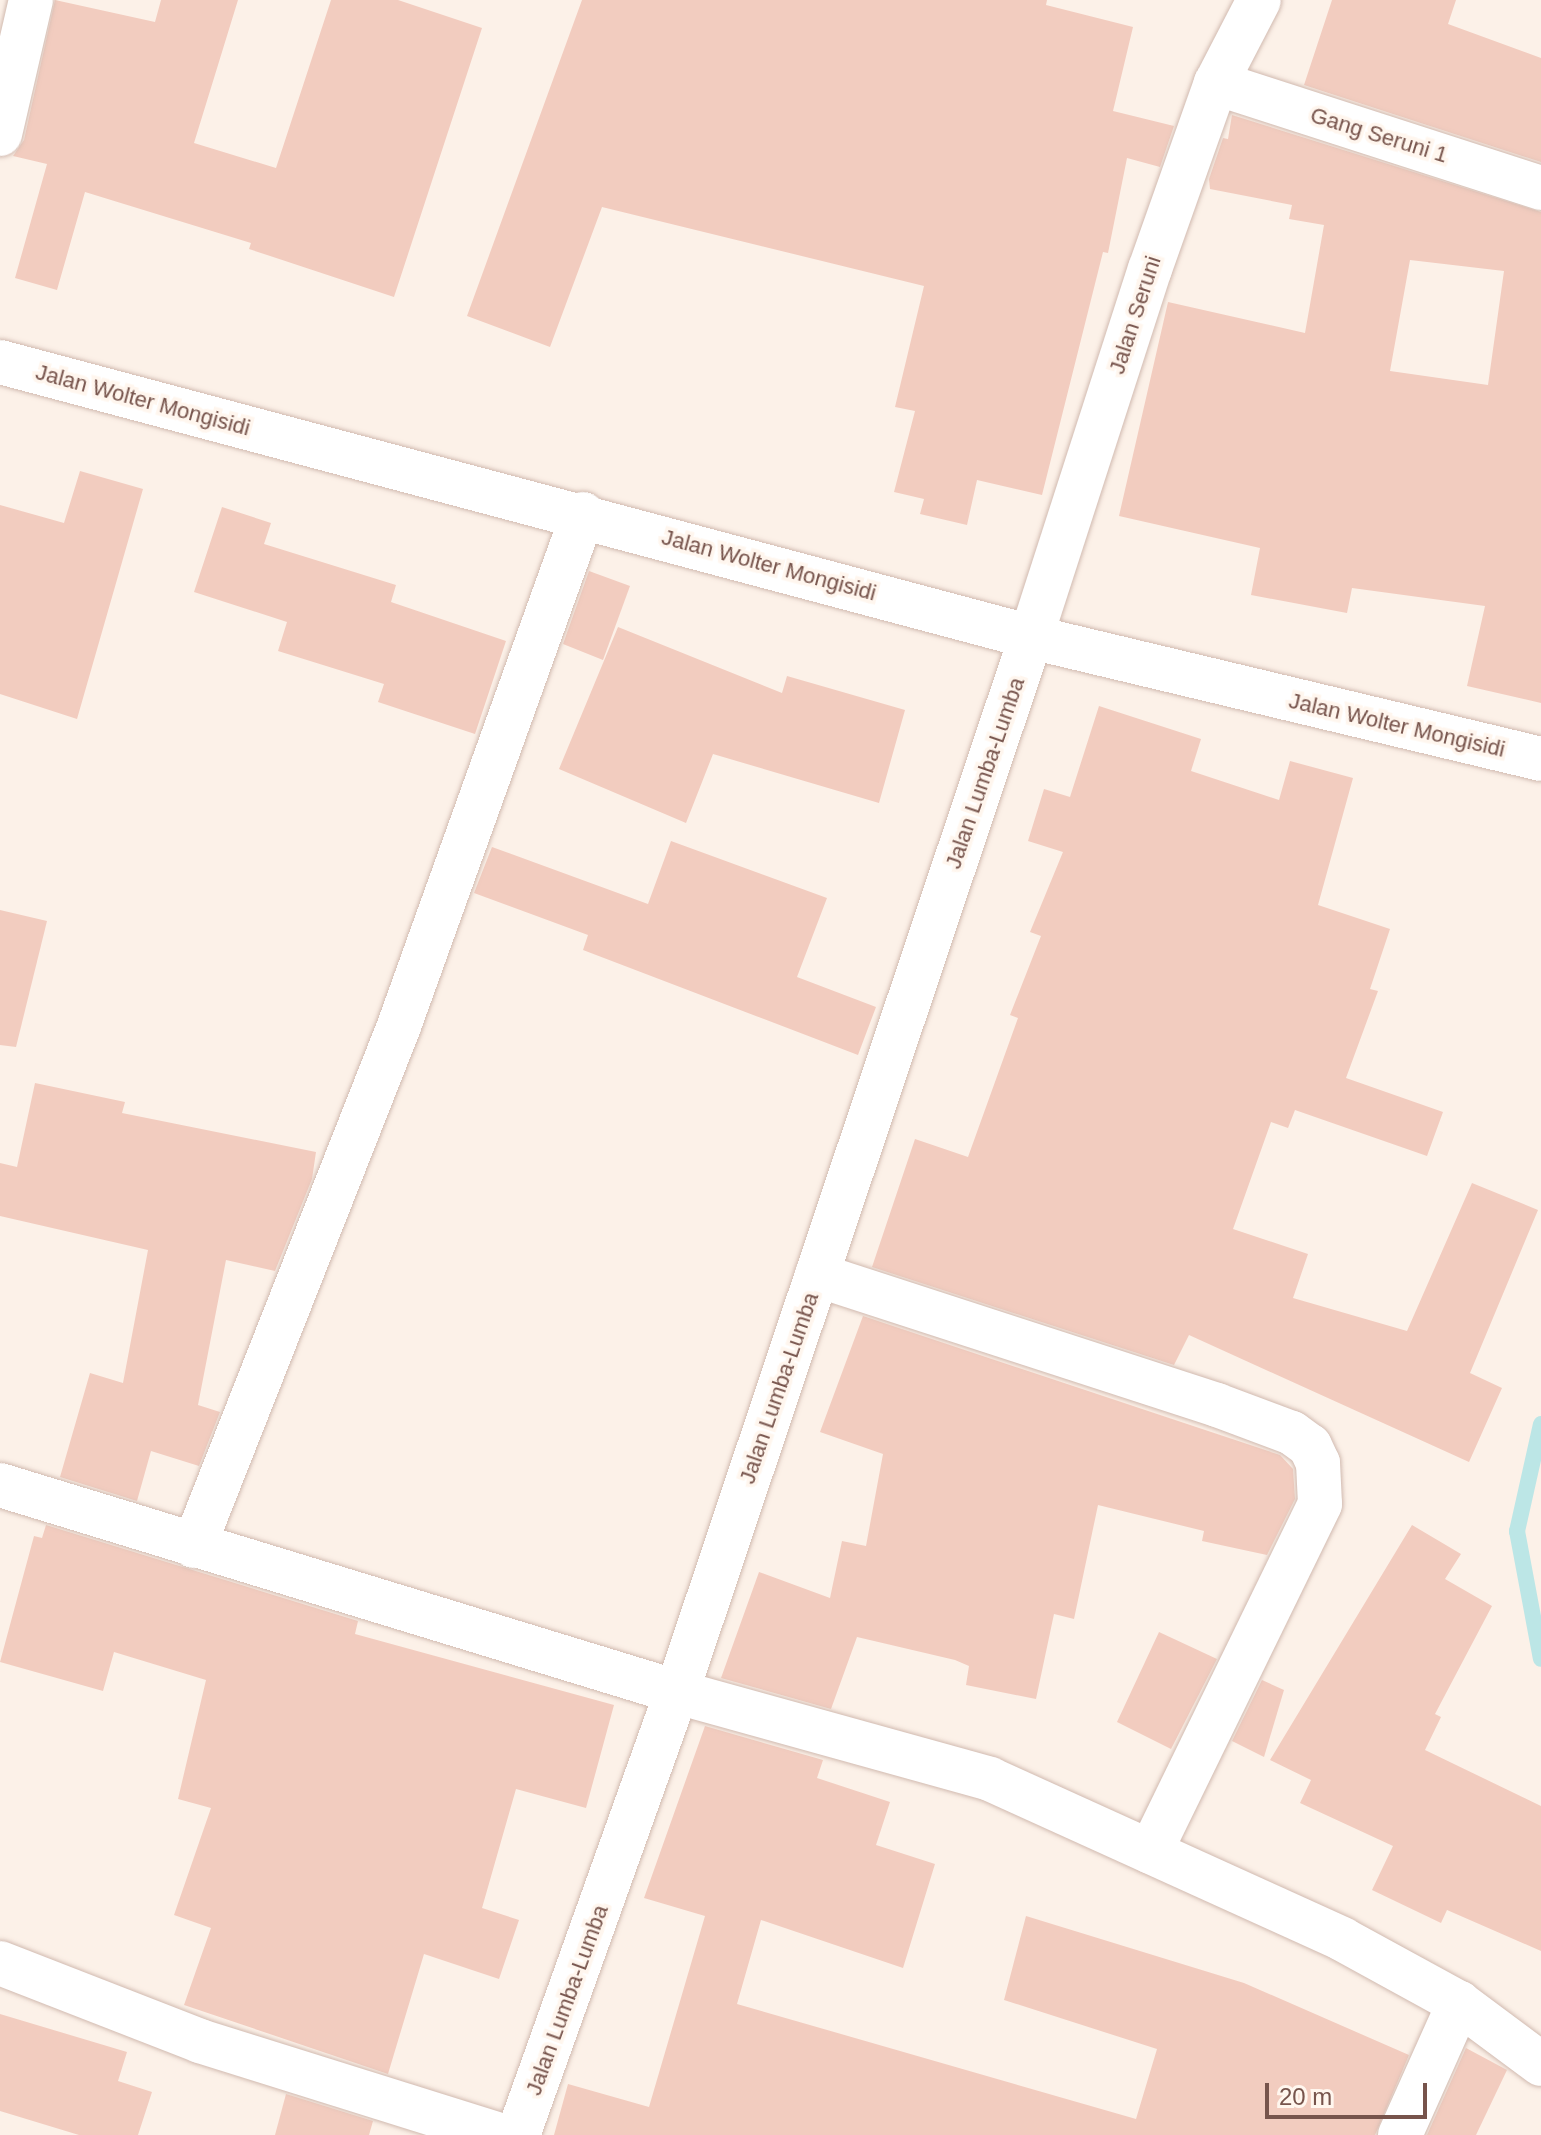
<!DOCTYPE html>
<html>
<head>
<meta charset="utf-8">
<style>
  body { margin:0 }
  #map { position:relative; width:1541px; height:2135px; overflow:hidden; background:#fcf1e8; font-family:Helvetica,sans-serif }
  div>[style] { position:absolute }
  .stream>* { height:16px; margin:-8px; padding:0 8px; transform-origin:8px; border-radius:8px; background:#bce6e6 }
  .building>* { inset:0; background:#f2ccbf }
  .roads { filter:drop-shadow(0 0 2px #d1bab0) drop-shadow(0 0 2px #d1bab0) }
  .minor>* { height:44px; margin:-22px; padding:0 22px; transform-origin:22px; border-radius:22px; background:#fff }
  .tertiary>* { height:44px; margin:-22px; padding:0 22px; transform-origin:22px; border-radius:22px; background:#fff }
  span { translate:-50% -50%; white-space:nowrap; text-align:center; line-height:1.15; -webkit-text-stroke:7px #fff6ee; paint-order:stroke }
  .street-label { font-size:22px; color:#77544c }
  .scale { position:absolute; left:1265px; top:2083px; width:162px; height:36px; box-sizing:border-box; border:4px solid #77544c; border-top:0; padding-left:10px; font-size:24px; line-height:28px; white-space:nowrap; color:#77544c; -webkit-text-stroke:6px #fff6ee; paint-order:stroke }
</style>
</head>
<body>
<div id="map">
  <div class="stream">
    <i style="left:1541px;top:1424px;width:110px;rotate:102.6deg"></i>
    <i style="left:1517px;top:1531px;width:130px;rotate:79.4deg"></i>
  </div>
  <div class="building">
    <i style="clip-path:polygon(55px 0,155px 22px,161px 0,238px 0,194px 143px,276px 168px,331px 0,398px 0,482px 28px,394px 297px,249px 249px,251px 243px,85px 192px,57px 290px,15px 278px,47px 164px,13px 156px,24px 140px)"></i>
    <i style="clip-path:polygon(582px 0,1047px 0,1046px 5px,1133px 27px,1113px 111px,1174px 126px,1160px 167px,1127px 158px,1108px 253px,1103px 252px,1042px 495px,977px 480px,967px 525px,920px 514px,924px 499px,894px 492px,915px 411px,895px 407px,924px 286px,602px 207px,550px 347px,467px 316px)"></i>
    <i style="clip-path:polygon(1332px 0,1456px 0,1448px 24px,1541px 58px,1541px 162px,1304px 85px)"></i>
    <i style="clip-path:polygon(evenodd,1232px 115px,1541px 212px,1541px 703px,1467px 686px,1485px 606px,1352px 588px,1347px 613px,1251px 595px,1260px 548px,1119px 516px,1168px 302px,1305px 333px,1324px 225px,1289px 219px,1292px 205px,1210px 189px,1209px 179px,1223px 138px,1228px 139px,1232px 115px,1410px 260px,1504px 271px,1488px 385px,1390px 371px,1410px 260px)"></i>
    <i style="clip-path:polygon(80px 471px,143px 489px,77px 719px,0 694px,0 505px,64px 523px)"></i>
    <i style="clip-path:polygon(222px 507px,271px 523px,264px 544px,396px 585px,391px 602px,506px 641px,475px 734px,378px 702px,384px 684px,278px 651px,287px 622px,194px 592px)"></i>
    <i style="clip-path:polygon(589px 571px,630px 586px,603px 660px,563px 644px)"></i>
    <i style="clip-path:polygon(618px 627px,782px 693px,787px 676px,905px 710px,879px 803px,713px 754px,686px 823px,559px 769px)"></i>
    <i style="clip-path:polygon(1099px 706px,1201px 739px,1191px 771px,1279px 800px,1290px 761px,1353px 778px,1318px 905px,1390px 929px,1370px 989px,1378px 991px,1346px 1078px,1443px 1112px,1427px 1156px,1295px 1110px,1288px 1128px,1271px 1122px,1233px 1229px,1308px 1254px,1293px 1298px,1407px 1331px,1472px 1183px,1538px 1210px,1470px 1373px,1502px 1388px,1469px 1462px,1189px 1335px,1174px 1365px,872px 1267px,915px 1139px,968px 1157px,1018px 1018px,1010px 1015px,1041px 936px,1030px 932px,1063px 852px,1028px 841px,1044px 789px,1070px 797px)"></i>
    <i style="clip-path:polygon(671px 841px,827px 898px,797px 977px,876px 1007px,858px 1055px,583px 950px,588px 935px,474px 893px,492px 847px,648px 904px)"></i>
    <i style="clip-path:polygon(0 910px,47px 921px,16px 1047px,0 1045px)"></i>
    <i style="clip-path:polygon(35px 1083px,125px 1102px,122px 1113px,316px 1152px,312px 1179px,275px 1271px,226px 1260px,198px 1405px,220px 1412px,199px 1466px,151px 1451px,137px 1501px,60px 1477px,90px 1373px,123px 1383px,148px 1250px,0 1216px,0 1163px,17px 1167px)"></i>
    <i style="clip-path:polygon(863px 1316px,1280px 1455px,1293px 1469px,1295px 1499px,1267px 1555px,1202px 1541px,1204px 1531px,1098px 1505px,1074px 1619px,1054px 1614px,1036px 1699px,966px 1685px,969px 1666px,955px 1660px,857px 1637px,831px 1709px,721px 1678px,759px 1572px,830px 1598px,842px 1541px,866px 1546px,883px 1454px,820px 1432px)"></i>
    <i style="clip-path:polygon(46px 1525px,358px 1621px,355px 1634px,614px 1705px,586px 1808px,516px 1789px,482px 1908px,519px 1920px,499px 1979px,424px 1954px,388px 2074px,184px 2005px,211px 1928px,174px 1915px,211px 1808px,178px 1799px,206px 1680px,114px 1652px,103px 1691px,0 1662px,34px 1536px,42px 1538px)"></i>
    <i style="clip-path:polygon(1412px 1525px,1461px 1554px,1445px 1579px,1492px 1606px,1435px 1714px,1441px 1717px,1425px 1750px,1541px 1806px,1541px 1951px,1447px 1910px,1441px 1923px,1372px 1890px,1393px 1846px,1300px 1803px,1311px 1780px,1270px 1760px)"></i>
    <i style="clip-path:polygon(1159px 1632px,1217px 1659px,1171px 1749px,1117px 1722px)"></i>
    <i style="clip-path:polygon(1262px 1680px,1284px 1690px,1264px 1757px,1232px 1741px)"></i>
    <i style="clip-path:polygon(705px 1726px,823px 1760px,817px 1778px,890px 1802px,876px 1845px,935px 1864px,903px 1968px,761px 1920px,737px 2004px,1136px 2119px,1157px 2049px,1004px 2000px,1026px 1916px,1244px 1983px,1409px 2055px,1375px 2135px,554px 2135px,568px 2084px,649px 2107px,705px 1916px,644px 1898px)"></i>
    <i style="clip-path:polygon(0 2014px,127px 2052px,118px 2081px,152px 2092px,138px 2135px,79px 2135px,0 2111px)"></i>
    <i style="clip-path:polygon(1466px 2048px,1507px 2070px,1476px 2135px,1427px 2135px)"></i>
    <i style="clip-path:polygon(286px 2094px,373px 2121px,369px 2135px,275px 2135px)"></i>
  </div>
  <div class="roads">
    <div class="minor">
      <i style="left:1216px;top:83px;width:342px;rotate:17.9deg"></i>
      <i style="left:0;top:134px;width:138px;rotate:-77deg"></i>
      <i style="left:1031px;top:637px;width:387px;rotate:-72.1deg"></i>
      <i style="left:1150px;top:269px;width:197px;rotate:-70.5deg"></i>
      <i style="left:1216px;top:83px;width:93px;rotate:-62.6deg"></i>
      <i style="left:817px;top:1275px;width:421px;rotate:18deg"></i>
      <i style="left:1217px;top:1405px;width:80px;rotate:20.5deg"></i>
      <i style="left:1292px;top:1433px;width:22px;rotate:36deg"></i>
      <i style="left:1310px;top:1446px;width:19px;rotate:65deg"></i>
      <i style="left:1318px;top:1463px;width:41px;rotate:87.2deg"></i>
      <i style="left:1320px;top:1504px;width:387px;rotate:116deg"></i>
      <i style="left:0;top:1485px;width:708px;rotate:17deg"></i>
      <i style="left:677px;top:1692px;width:325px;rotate:15.5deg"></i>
      <i style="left:990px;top:1779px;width:387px;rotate:24.4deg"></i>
      <i style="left:1342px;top:1939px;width:133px;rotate:28.7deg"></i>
      <i style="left:1459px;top:2003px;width:102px;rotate:36.6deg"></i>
      <i style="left:194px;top:1546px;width:559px;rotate:-68.48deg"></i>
      <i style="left:399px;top:1026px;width:544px;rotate:-70.23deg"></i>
      <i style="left:0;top:1963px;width:215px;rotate:21.3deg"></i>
      <i style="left:200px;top:2041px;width:314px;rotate:17.4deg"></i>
      <i style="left:1400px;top:2135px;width:145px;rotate:-65.9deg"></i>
    </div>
    <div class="tertiary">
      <i style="left:0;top:362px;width:1067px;rotate:14.93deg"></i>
      <i style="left:1031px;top:637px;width:524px;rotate:13.45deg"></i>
      <i style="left:518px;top:2135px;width:471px;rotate:-70.3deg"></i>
      <i style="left:677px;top:1692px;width:1113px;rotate:-71.45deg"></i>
    </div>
  </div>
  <div class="street-label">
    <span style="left:1379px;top:135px;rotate:17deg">Gang Seruni 1</span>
    <span style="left:1135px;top:315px;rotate:-72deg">Jalan Seruni</span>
    <span style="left:143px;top:400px;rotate:15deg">Jalan Wolter Mongisidi</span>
    <span style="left:769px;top:565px;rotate:15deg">Jalan Wolter Mongisidi</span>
    <span style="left:1397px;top:725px;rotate:13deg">Jalan Wolter Mongisidi</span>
    <span style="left:985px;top:773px;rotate:-71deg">Jalan Lumba-Lumba</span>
    <span style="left:779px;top:1388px;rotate:-71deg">Jalan Lumba-Lumba</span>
    <span style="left:567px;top:2000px;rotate:-70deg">Jalan Lumba-Lumba</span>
  </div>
  <div class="scale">20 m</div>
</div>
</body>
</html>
